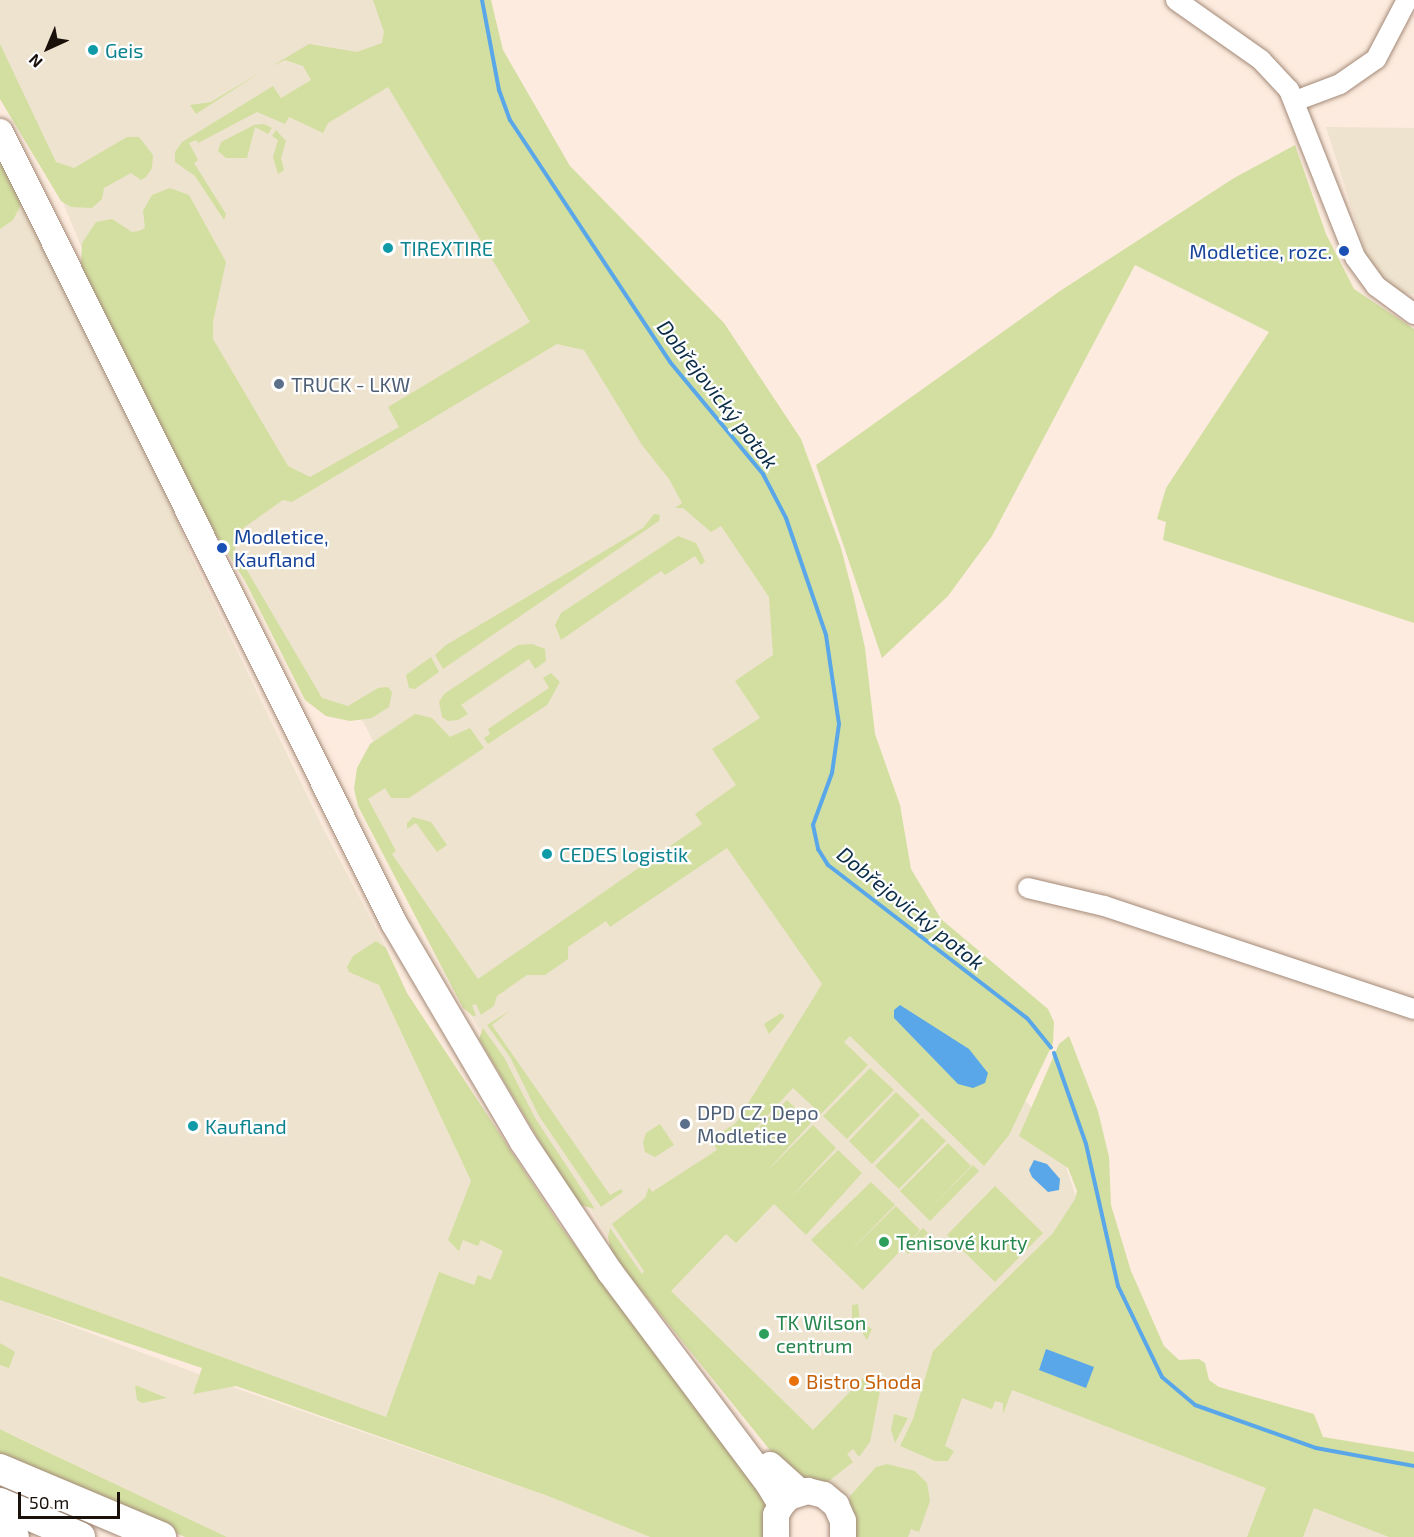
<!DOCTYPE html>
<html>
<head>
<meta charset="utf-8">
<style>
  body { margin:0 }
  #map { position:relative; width:1414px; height:1537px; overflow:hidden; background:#fcebde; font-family:"Exo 2",sans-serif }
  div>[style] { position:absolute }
  .industrial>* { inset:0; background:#eee3ce }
  .green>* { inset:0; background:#d3dfa1 }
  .water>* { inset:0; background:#59a7e9 }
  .stream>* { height:4px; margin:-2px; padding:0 2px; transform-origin:2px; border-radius:2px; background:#59a7e9 }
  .roads { filter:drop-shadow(0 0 2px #a38977) drop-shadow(0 0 2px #a38977) }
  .minor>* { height:20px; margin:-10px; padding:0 10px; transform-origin:10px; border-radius:10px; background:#fff }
  .major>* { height:26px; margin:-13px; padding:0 13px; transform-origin:13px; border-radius:13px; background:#fff }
  .highway>* { height:30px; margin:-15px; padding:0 15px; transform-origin:15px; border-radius:15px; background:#fff }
  .dots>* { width:16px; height:16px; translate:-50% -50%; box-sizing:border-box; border:3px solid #fff; border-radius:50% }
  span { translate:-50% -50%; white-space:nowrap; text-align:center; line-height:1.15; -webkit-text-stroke:4.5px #fff; paint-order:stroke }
  .culture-label { font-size:20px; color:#0d838f }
  .left { translate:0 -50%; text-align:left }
  .transit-label { font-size:20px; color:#164399 }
  .right { translate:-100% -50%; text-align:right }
  .service-label { font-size:20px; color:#4e5e75 }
  .leisure-label { font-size:20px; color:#27864d }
  .food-label { font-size:20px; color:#c56008 }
  .water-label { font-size:21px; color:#0c2d48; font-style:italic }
  .north { position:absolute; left:18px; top:18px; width:60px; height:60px; -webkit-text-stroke:4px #fff; paint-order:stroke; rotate:224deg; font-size:16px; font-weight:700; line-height:24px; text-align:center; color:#1a110a }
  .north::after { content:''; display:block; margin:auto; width:21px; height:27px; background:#1a110a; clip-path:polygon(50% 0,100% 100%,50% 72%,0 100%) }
  .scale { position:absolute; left:18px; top:1492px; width:102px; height:27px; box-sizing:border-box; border:3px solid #1a110a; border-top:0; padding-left:8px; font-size:18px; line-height:21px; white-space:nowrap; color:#1a110a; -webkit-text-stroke:4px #fff; paint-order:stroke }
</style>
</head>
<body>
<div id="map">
  <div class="industrial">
    <i style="clip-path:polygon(0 0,415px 0,788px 589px,770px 853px,1053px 1128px,1133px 1368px,1414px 1537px,849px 1537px,635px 1281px,470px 1014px,361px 798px,374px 743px,363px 721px,316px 708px,222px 536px,87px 261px,60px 195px,0 81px)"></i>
    <i style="clip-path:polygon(1326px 127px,1414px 128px,1414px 294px,1396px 292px,1368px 260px)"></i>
    <i style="clip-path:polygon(0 158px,162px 480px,190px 554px,322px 826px,386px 948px,376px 979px,471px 1181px,745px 1537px,707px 1537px,0 1276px)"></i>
    <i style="clip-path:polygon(0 1299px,238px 1389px,548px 1496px,650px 1537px,227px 1537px,0 1429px)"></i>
  </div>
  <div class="green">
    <i style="clip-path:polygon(373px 0,491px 0,503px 50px,570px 166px,724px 323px,801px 439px,841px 548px,854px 598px,865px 648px,875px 734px,900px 805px,911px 869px,941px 919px,1048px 1009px,1054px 1022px,1053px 1043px,1009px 1135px,984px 1166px,850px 1036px,800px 1086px,844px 1042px,868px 1065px,821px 1114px,793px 1088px,738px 1147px,787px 1100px,811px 1123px,765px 1173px,813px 1125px,836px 1148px,790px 1198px,838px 1150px,862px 1173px,806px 1235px,774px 1204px,736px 1243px,726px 1234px,671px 1291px,813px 1430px,869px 1372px,881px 1386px,870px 1442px,859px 1457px,853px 1449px,847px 1454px,853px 1462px,824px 1485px,794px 1480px,612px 1254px,608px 1237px,610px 1228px,642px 1274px,644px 1271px,612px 1224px,645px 1198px,649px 1187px,652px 1192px,717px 1150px,711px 1139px,736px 1123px,822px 984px,727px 848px,610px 927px,606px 921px,568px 947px,568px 959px,545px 975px,527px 975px,497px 996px,494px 1006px,481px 1015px,476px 1004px,472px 1005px,476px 1016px,473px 1016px,463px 1008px,358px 806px,354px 789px,357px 768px,370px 744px,415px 714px,432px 718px,450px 737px,470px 728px,484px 748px,409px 798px,391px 798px,385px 788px,368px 799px,396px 851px,392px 854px,478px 979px,702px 824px,695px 814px,736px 785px,712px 749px,760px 718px,735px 681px,773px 655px,769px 597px,721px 526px,711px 532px,683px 508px,675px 508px,682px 503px,669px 479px,642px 445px,584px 350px,557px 344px,292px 502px,283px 500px,235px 534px,235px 550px,322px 698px,348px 706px,378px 688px,388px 687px,392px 692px,389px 707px,372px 718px,350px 721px,326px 716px,305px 700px,245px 581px,173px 466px,81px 265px,82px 243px,96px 222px,112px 219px,132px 232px,139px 231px,145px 228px,143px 211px,152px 195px,170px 188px,189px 195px,226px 262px,213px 322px,213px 339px,288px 466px,310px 477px,399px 427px,388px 407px,530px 322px,388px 87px,328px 123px,323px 133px,289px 117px,285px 124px,257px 112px,198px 143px,196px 140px,189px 143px,198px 160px,194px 163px,226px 214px,224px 220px,195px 176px,175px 162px,175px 152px,182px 142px,273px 86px,281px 98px,311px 80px,303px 66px,285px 60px,272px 66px,309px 44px,357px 52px,382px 43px,384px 32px)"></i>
    <i style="clip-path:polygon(0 44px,56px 162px,74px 168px,127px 137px,139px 137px,153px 155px,152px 168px,146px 177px,141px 180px,131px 173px,104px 188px,102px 199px,92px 208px,71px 207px,61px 201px,0 99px)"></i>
    <i style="clip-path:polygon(261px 72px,196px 114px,190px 105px,211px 102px)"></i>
    <i style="clip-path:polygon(264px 124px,272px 128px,268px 134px,255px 127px,247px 158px,226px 158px,218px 151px,221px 142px,254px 125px)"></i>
    <i style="clip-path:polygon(276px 130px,286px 141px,281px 158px,284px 170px,278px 174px,273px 157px,278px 140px,272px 136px)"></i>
    <i style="clip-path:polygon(1295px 145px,1326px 234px,1354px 289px,1414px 329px,1414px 623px,1163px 540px,1166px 522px,1157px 519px,1166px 488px,1269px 332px,1135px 265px,992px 536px,948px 596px,882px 658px,816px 465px,1060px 291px,1234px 178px)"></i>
    <i style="clip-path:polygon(0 152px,22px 203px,13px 220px,0 229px)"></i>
    <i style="clip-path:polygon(654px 514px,660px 515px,659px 521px,443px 669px,435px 655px,446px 645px,643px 528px)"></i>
    <i style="clip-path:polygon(678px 536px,696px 543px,705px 561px,701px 565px,695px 556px,665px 575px,661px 571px,561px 640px,555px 625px,561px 613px)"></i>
    <i style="clip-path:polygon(532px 644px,545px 649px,546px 661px,535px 669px,529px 659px,461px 705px,468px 714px,458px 720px,448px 721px,442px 717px,439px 702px,444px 694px,518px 645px)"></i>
    <i style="clip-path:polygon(431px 657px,439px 672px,415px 689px,409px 688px,406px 675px)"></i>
    <i style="clip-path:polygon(551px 673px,560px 682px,547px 705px,488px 744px,484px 738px,490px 734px,488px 729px,549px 688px,543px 678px)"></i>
    <i style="clip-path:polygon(413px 817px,431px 822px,447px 845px,437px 852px,416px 823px,407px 829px,407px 823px)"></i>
    <i style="clip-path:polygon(376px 941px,386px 948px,407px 993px,561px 1227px,772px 1505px,764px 1537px,650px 1537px,548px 1496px,236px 1386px,193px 1394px,202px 1368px,0 1300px,0 1276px,386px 1417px,439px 1272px,474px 1285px,478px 1275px,491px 1280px,503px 1251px,481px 1240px,478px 1246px,463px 1240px,459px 1251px,448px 1240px,471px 1181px,379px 985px,349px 972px,347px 967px,353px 956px)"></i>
    <i style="clip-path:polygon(511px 1010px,492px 1025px,610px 1195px,621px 1189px,623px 1192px,601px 1207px,539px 1116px,510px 1057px,487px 1025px)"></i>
    <i style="clip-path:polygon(781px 1013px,785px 1016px,769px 1034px,764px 1024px)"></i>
    <i style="clip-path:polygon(483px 1028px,505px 1059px,535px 1118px,595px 1209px,580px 1205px,572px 1196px,479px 1039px)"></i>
    <i style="clip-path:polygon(1069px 1036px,1098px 1111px,1109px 1157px,1111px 1205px,1131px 1271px,1164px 1346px,1179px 1360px,1199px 1359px,1205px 1363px,1209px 1380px,1219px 1387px,1314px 1414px,1323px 1437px,1414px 1452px,1414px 1537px,1389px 1537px,1314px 1508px,1303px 1537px,1247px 1537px,1266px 1488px,1012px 1390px,1003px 1414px,1003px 1403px,995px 1401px,992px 1409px,962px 1398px,945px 1446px,954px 1451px,948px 1461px,935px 1461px,900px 1446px,913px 1419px,933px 1351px,1053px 1233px,1075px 1199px,1077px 1191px,1068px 1168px,1019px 1136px,1059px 1044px)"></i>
    <i style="clip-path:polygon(870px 1068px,894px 1090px,847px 1139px,823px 1116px)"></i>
    <i style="clip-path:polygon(896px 1092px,920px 1115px,872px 1164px,849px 1141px)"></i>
    <i style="clip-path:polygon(922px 1118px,946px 1141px,899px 1189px,875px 1166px)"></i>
    <i style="clip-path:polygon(660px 1124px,674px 1145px,655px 1157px,645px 1152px,643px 1142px,646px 1133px)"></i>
    <i style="clip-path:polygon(948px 1143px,971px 1166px,926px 1213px,973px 1165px,979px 1171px,930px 1221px,900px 1191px)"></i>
    <i style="clip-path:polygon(871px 1182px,895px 1205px,847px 1254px,896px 1206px,920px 1230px,863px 1290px,811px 1240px)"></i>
    <i style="clip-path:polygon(995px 1186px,1043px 1233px,995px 1282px,947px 1235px)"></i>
    <i style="clip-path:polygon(923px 1228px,928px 1233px,908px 1254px,903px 1249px)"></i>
    <i style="clip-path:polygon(858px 1304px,860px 1322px,872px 1329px,867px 1340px,852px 1317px,852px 1305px)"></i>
    <i style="clip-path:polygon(0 1343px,15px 1352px,9px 1368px,0 1365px)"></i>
    <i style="clip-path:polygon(135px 1385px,167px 1398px,142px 1403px,137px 1400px)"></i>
    <i style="clip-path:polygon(894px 1414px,908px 1418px,895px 1443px,891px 1430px)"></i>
    <i style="clip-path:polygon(0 1429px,16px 1437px,227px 1537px,185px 1537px,0 1455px)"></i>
    <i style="clip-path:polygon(887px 1464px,915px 1471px,927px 1483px,930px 1501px,919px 1532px,911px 1529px,908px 1537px,850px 1537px,850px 1496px,876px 1467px)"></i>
  </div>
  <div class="water">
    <i style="clip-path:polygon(900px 1005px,969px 1049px,988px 1073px,985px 1083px,973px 1088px,958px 1084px,894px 1018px,894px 1010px)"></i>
    <i style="clip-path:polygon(1034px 1160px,1047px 1164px,1060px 1179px,1059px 1190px,1048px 1192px,1032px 1177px,1029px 1170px)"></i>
    <i style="clip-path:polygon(1046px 1349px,1094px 1367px,1086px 1388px,1039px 1370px)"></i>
  </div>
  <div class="stream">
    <i style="left:482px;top:0;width:92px;rotate:79.3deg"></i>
    <i style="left:499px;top:90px;width:32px;rotate:70deg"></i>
    <i style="left:510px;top:120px;width:290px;rotate:56.5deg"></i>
    <i style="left:670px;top:362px;width:146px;rotate:50.3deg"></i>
    <i style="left:763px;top:474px;width:50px;rotate:62.4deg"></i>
    <i style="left:786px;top:518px;width:124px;rotate:71.1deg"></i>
    <i style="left:826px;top:635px;width:90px;rotate:81.7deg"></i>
    <i style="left:839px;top:724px;width:49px;rotate:98.1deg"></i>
    <i style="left:832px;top:773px;width:55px;rotate:110.1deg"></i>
    <i style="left:813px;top:825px;width:25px;rotate:78deg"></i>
    <i style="left:818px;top:849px;width:19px;rotate:58deg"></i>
    <i style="left:828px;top:865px;width:251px;rotate:37.6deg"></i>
    <i style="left:1027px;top:1018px;width:38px;rotate:51deg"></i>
    <i style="left:1054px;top:1053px;width:96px;rotate:70.6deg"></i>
    <i style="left:1086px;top:1144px;width:146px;rotate:77.3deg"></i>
    <i style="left:1118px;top:1286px;width:101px;rotate:64.2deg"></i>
    <i style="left:1162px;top:1377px;width:43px;rotate:40.3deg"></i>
    <i style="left:1195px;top:1405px;width:128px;rotate:19.6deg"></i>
    <i style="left:1316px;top:1448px;width:100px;rotate:10.4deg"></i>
  </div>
  <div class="roads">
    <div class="minor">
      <i style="left:1176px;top:0;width:104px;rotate:35.2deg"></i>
      <i style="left:1261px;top:60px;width:41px;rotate:47deg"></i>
      <i style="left:1289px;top:90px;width:180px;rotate:68.4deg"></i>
      <i style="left:1355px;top:257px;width:36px;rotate:54deg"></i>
      <i style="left:1376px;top:286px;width:47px;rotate:36.4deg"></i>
      <i style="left:1295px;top:101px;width:48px;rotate:-20.7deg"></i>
      <i style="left:1340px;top:84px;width:44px;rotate:-34.8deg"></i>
      <i style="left:1376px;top:59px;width:67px;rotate:-62.3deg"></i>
      <i style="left:1028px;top:888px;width:78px;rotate:13.3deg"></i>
      <i style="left:1104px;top:906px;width:327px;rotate:18.4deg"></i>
    </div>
    <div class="major">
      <i style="left:0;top:132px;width:884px;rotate:63.52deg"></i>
      <i style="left:394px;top:923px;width:254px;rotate:59.5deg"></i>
      <i style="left:523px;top:1142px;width:156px;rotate:56.2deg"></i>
      <i style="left:610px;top:1272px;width:264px;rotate:53.2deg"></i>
      <i style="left:768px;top:1483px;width:26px;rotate:59deg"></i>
      <i style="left:770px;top:1465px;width:40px;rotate:42deg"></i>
      <i style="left:776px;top:1537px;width:22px;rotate:-90deg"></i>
      <i style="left:776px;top:1515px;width:11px;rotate:-63deg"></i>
      <i style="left:781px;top:1505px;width:11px;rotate:-45deg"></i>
      <i style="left:789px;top:1497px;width:20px;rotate:-18deg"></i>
      <i style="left:808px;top:1491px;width:16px;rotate:14deg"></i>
      <i style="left:824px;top:1495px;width:16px;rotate:40deg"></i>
      <i style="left:836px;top:1505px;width:17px;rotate:66deg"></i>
      <i style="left:843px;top:1521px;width:16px;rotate:90deg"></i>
    </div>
    <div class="highway">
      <i style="left:0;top:1469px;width:175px;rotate:22.9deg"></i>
      <i style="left:0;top:1503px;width:87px;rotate:23deg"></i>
      <i style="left:0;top:1531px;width:15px;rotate:23deg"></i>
    </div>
  </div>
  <div class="dots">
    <i style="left:93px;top:50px;background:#0f9aa8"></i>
    <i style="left:388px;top:248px;background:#0f9aa8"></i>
    <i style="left:1344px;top:251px;background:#1a4fb4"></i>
    <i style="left:279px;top:384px;background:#5c6f8a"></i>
    <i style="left:222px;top:548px;background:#1a4fb4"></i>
    <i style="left:547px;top:854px;background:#0f9aa8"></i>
    <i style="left:685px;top:1124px;background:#5c6f8a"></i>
    <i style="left:193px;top:1126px;background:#0f9aa8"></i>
    <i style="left:884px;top:1242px;background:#2e9e5b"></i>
    <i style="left:764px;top:1334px;background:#2e9e5b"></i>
    <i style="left:794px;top:1381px;background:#e8710a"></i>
  </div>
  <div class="culture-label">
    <span class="left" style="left:105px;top:50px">Geis</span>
    <span class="left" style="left:400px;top:248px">TIREXTIRE</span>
    <span class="left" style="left:559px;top:854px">CEDES logistik</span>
    <span class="left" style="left:205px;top:1126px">Kaufland</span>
  </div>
  <div class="transit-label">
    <span class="right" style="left:1332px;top:251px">Modletice, rozc.</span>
    <span class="left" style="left:234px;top:548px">Modletice,<br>Kaufland</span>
  </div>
  <div class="service-label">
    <span class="left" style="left:291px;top:384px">TRUCK - LKW</span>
    <span class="left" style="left:697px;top:1124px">DPD CZ, Depo<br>Modletice</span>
  </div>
  <div class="leisure-label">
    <span class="left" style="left:896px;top:1242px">Tenisové kurty</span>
    <span class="left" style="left:776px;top:1334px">TK Wilson<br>centrum</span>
  </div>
  <div class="food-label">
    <span class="left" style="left:806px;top:1381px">Bistro Shoda</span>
  </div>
  <div class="water-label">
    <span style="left:718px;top:394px;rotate:52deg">Dobřejovický potok</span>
    <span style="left:911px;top:908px;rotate:39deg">Dobřejovický potok</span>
  </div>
  <div class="north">N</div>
  <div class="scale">50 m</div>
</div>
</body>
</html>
